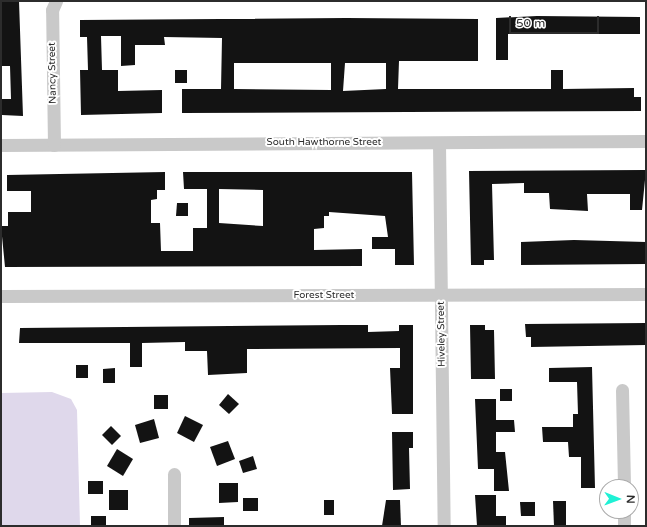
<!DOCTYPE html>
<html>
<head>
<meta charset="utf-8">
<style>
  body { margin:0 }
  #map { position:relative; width:647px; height:527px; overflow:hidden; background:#fff; font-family:"Varela Round",sans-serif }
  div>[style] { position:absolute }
  .green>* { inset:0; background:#dfd8eb }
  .building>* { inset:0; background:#131313 }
  .minor>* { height:13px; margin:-6.5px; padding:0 6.5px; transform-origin:6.5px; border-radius:6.5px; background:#c9c9c9 }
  span { translate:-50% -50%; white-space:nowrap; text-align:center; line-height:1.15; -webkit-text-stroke:4px #fff; paint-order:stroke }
  .street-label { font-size:10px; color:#2c2c2c }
  .frame { position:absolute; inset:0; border:2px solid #2c2c2c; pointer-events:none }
  .north { position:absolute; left:599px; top:479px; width:40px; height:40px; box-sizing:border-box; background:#fff; border:1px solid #ababab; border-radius:50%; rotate:91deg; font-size:11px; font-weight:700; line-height:16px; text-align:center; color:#2c2c2c }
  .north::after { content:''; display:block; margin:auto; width:14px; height:18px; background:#1ff1d5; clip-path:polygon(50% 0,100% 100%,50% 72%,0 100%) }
  .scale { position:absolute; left:509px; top:16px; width:90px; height:18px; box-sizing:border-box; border:2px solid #2c2c2c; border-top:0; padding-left:5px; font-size:12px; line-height:14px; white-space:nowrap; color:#2c2c2c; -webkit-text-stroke:3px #fff; paint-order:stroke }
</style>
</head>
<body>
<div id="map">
  <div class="green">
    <i style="clip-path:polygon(52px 392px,71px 399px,77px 410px,80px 526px,1px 526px,1px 393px)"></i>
  </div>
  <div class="building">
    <i style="clip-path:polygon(1px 1px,19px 1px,23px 116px,2px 115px,2px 99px,11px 99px,10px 66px,1px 66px)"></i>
    <i style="clip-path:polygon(537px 16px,640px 17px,640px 34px,508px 34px,508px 60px,496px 60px,496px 18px)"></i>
    <i style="clip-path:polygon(evenodd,346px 18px,478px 19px,478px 61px,399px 61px,398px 89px,551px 89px,551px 70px,563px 70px,563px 89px,634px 88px,634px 97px,641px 97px,641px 111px,182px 113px,182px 89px,221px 89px,222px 38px,164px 37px,165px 45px,135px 45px,135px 65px,121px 66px,121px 36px,101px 36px,102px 70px,118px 70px,118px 91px,162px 90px,162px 113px,81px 115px,80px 70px,88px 70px,87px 37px,80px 37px,80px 20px,346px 18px,234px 63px,331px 63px,331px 90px,234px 89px,234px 63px,346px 18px,345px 63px,386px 63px,386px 89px,343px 91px,345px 63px)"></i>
    <i style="clip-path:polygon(175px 70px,187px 70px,187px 83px,175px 83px)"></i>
    <i style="clip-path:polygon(646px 170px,642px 210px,630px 210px,630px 194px,587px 194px,588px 211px,550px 209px,549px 193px,524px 193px,524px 183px,492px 184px,494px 260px,484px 260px,484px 265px,471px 265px,469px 171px)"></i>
    <i style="clip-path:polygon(evenodd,165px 172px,165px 190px,157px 190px,157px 199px,151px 200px,151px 223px,160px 223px,161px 251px,193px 251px,193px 228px,207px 228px,207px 189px,184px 189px,183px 172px,412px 172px,414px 265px,395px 265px,395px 249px,372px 249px,372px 237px,388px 237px,385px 216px,329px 212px,329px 216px,324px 216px,324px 228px,314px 229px,314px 250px,362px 249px,362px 266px,5px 267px,1px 226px,8px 226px,8px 212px,31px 212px,31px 191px,7px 191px,7px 175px,165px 172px,219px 189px,263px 190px,263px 226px,219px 223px,219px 189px)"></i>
    <i style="clip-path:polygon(177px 203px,188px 203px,188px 216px,176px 216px)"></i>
    <i style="clip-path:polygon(574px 240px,646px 242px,646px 264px,521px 265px,521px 242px)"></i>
    <i style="clip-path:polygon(646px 323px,646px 345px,531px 347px,531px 337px,526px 337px,525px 324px)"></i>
    <i style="clip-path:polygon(342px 325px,368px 325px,368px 332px,399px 331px,399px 325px,413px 325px,413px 414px,392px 414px,390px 368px,400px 368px,400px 348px,247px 349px,247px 373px,208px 375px,207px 351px,185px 351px,185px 342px,142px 343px,142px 367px,130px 367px,130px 343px,19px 343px,20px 328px)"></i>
    <i style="clip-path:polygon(470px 325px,485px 325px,485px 330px,494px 330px,495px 379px,471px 379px)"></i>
    <i style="clip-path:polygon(76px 365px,88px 365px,88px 378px,76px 378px)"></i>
    <i style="clip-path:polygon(592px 367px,595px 488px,581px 488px,581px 457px,569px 457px,568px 442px,543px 442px,542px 427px,573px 427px,573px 414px,578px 414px,577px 382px,549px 382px,549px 368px)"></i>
    <i style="clip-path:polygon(115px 368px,115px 383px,103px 383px,103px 369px)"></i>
    <i style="clip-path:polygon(500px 389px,512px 389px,512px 401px,500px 401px)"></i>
    <i style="clip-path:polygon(228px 394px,239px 404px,229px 414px,219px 405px)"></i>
    <i style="clip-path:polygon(154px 395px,168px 395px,168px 409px,154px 409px)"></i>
    <i style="clip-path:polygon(475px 399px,496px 399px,496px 420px,514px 420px,515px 432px,496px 432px,496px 452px,505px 452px,509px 491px,494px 491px,494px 469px,478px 469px)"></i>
    <i style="clip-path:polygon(185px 416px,203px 425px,194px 442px,177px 433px)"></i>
    <i style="clip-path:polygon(154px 419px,159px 438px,140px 443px,135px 425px)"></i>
    <i style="clip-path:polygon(111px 426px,121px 436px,112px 445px,102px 435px)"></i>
    <i style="clip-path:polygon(392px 432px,413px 432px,413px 448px,409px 448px,410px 489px,393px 490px)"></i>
    <i style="clip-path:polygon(228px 441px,235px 459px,217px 466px,210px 447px)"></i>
    <i style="clip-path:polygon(117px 449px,133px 459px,123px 476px,107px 466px)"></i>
    <i style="clip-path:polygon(253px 456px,257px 469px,243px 473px,239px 461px)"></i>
    <i style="clip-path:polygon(88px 481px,103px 481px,103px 494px,88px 494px)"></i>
    <i style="clip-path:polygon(219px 483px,238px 483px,238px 502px,219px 503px)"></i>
    <i style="clip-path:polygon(109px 490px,128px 490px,128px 510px,109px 510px)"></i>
    <i style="clip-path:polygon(475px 495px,496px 495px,496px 516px,506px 516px,506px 526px,477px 526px)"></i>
    <i style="clip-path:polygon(243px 498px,258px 498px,258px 511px,243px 511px)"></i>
    <i style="clip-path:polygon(324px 500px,334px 500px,334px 515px,324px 515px)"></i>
    <i style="clip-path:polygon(386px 500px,400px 500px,401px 526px,382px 526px)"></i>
    <i style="clip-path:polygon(553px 501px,566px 501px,566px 526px,554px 526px)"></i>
    <i style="clip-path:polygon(520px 502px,535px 502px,535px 516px,521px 516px)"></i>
    <i style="clip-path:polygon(91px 516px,106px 516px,106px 526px,91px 526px)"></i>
    <i style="clip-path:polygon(224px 517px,224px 526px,189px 526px,189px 518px)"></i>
  </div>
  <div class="minor">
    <i style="left:439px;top:143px;width:383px;rotate:89.3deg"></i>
    <i style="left:1px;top:145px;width:645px;rotate:-0.36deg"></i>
    <i style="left:54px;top:145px;width:135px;rotate:-90.8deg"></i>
    <i style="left:52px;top:10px;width:10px;rotate:-66deg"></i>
    <i style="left:1px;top:296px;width:645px;rotate:-0.18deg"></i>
    <i style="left:622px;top:390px;width:97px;rotate:88.8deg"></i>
    <i style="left:174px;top:474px;width:52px;rotate:90deg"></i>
    <i style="left:624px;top:511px;width:15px;rotate:90deg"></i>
  </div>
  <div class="street-label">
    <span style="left:53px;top:73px;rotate:-91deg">Nancy Street</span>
    <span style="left:324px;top:143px">South Hawthorne Street</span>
    <span style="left:324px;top:296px">Forest Street</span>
    <span style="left:442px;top:334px;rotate:-91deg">Hiveley Street</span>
  </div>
  <div class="frame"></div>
  <div class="north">N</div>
  <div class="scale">50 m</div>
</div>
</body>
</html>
